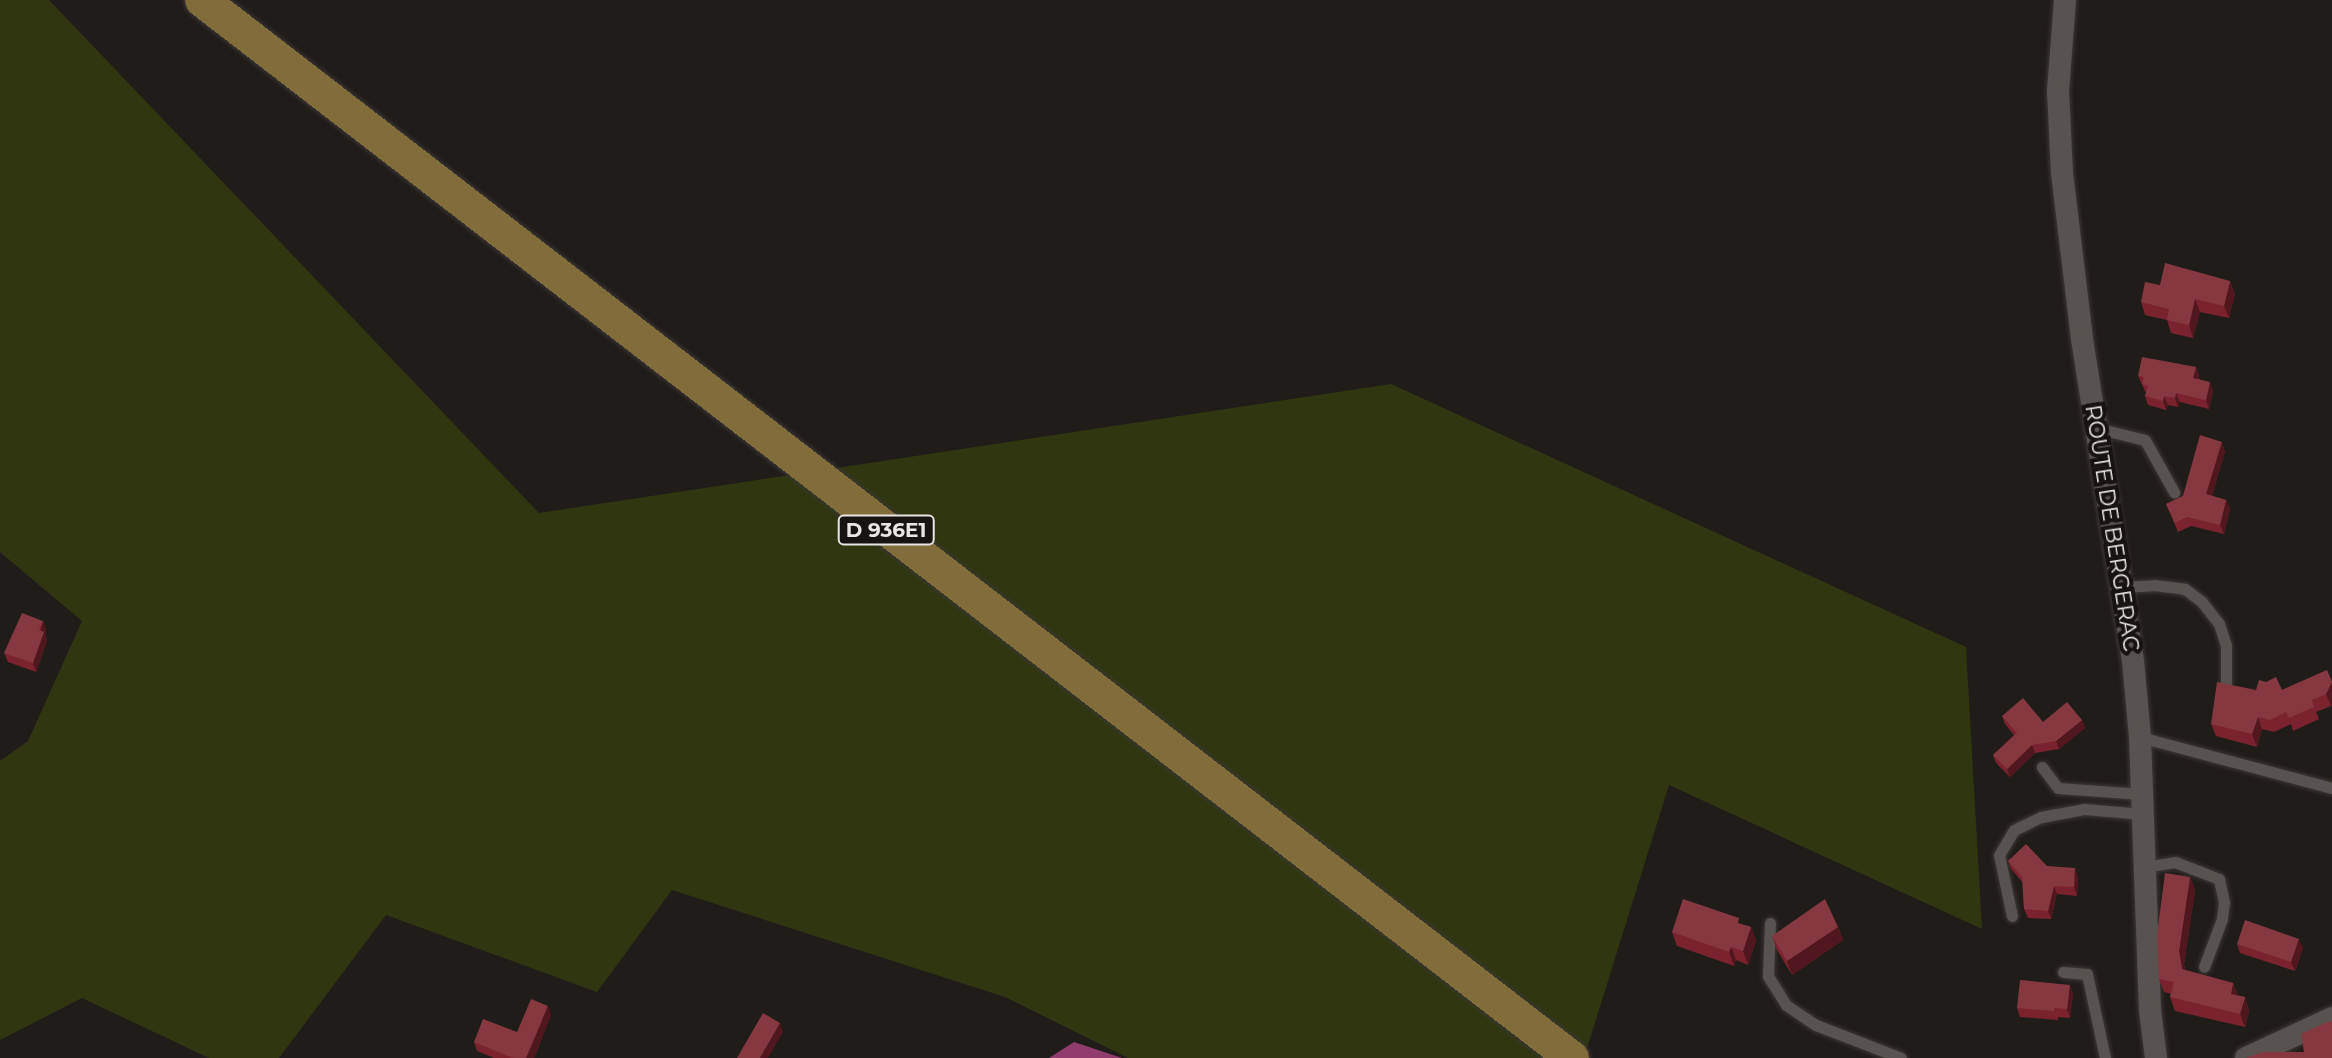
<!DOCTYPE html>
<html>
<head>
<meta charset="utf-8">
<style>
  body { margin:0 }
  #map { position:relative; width:2332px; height:1058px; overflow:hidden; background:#201c1a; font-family:Montserrat,sans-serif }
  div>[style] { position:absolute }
  .green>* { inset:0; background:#303710 }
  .water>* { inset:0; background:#903c6c }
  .roads { filter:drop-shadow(0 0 2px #3b3836) drop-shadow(0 0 2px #3b3836) }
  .service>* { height:11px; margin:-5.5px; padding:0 5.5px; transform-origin:5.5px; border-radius:5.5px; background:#585350 }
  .minor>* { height:22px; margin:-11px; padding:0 11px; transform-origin:11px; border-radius:11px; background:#585350 }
  .primary>* { height:34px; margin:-17px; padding:0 17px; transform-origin:17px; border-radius:17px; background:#816c3a }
  .wall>* { inset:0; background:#7a232e }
  .shaded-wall>* { inset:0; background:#51171e }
  .building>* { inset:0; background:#863841 }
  span { translate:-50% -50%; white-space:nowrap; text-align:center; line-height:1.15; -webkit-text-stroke:8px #171311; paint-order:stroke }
  .shield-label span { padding:2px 6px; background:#171311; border:2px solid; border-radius:6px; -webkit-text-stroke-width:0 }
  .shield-label { font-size:20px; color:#e8e5e3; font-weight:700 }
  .street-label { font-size:22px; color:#e8e5e3 }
</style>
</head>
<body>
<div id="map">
  <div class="green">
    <i style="clip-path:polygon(0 0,49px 0,539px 513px,1391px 384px,1966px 647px,1982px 929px,1669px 785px,1584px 1058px,1128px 1058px,1005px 997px,672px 890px,597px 992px,386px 915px,279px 1058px,209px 1058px,82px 998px,0 1040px,0 761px,28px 741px,82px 621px,0 552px)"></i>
  </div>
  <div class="water">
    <i style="clip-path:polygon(1074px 1042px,1122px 1058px,1049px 1058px)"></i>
  </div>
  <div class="roads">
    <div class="service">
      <i style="left:2096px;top:428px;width:50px;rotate:13.8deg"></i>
      <i style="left:2145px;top:440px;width:60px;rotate:60.9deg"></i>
      <i style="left:2121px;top:587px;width:33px;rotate:-3deg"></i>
      <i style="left:2154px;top:585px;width:31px;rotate:7deg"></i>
      <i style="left:2185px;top:589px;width:21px;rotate:37deg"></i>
      <i style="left:2202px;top:602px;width:28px;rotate:52deg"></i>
      <i style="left:2219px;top:624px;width:22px;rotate:72deg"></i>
      <i style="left:2226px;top:645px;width:37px;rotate:90deg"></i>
      <i style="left:2140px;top:737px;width:199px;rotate:14.9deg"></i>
      <i style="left:2042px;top:767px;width:26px;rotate:53deg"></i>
      <i style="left:2058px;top:788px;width:83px;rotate:4.1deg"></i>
      <i style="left:2144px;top:867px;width:31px;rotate:-9deg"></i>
      <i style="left:2175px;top:862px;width:47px;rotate:21.1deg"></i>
      <i style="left:2219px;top:879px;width:24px;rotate:78deg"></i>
      <i style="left:2224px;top:902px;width:17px;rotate:97deg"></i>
      <i style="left:2222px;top:919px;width:51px;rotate:110.6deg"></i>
      <i style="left:2012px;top:916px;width:62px;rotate:-102deg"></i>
      <i style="left:1999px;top:855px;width:29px;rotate:-59deg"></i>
      <i style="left:2014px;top:830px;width:30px;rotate:-26deg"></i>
      <i style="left:2041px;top:817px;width:44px;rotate:-10.5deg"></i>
      <i style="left:2084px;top:809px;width:60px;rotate:4.8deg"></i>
      <i style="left:1770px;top:923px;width:53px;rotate:92.2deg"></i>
      <i style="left:1768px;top:976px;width:34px;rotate:58deg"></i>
      <i style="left:1786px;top:1005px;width:36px;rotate:34deg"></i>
      <i style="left:1816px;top:1025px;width:91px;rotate:21.2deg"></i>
      <i style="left:2063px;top:972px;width:24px;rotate:5deg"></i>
      <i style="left:2087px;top:974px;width:86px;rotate:77.9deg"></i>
    </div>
    <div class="minor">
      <i style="left:2065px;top:0;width:91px;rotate:94.4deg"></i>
      <i style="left:2058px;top:91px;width:82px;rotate:87.2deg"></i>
      <i style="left:2062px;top:173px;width:167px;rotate:83.1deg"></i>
      <i style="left:2082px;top:339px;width:326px;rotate:81deg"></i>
      <i style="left:2133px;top:661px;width:76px;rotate:84.7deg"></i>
      <i style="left:2140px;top:737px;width:273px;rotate:87.9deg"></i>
      <i style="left:2150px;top:1010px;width:48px;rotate:82.9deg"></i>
      <i style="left:2246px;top:1058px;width:95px;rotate:-24.9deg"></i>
    </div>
    <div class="primary">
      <i style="left:202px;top:0;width:1731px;rotate:37.68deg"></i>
    </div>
  </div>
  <div class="wall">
    <i style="clip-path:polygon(2230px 281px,2235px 294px,2229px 318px,2200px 312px,2193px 338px,2171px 333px,2167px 320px,2145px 315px,2141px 302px,2160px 285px)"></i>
    <i style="clip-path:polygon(2196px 367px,2199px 376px,2199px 379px,2213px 391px,2209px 409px,2180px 402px,2178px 407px,2168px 405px,2166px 410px,2148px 405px,2145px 396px,2146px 393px,2138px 376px)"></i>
    <i style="clip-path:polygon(2225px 451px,2212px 496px,2226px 500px,2230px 509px,2224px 534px,2191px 526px,2178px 532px,2166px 504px,2183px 496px)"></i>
    <i style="clip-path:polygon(43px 621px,46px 630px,45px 634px,47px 641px,36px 672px,8px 662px,4px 653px)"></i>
    <i style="clip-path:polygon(2327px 670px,2332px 683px,2332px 703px,2331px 706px,2316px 712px,2319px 719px,2293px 731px,2291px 724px,2274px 732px,2262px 729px,2257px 747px,2216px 736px,2211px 724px,2256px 690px,2282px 690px)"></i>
    <i style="clip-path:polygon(2002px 716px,2043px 722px,2082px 720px,2085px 728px,2059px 749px,2035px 753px,2010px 777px,1996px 763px,1993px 755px,2014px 735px,2005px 724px)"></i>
    <i style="clip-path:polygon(2008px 861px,2047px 866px,2078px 877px,2077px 896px,2057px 894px,2051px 919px,2028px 918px,2024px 909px,2023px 883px,2011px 869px)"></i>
    <i style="clip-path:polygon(2190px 877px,2195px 890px,2184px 964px,2185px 970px,2233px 983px,2238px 996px,2245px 997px,2249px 1011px,2245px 1027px,2175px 1011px,2170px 997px,2171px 994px,2164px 992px,2159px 979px)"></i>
    <i style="clip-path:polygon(1741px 924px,1751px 927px,1756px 941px,1748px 965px,1736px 960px,1734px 966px,1677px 946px,1672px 932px)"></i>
    <i style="clip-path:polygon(1838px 927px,1843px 940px,1792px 975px,1777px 950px,1772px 936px)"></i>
    <i style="clip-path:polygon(2237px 944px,2303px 948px,2295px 971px,2240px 953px)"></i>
    <i style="clip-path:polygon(2073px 994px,2070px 1018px,2058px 1017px,2058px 1020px,2020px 1017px,2017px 1008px)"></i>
    <i style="clip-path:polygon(551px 1015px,534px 1058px,494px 1058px,477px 1051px,474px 1042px,517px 1032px)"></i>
  </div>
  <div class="shaded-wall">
    <i style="clip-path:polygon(2230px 281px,2235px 294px,2229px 318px,2224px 306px)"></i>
    <i style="clip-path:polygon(2195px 299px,2200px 312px,2193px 338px,2189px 325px)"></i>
    <i style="clip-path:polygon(2196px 367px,2199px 376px,2197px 387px,2193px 378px)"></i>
    <i style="clip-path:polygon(2210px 382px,2213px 391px,2209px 409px,2206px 400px)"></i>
    <i style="clip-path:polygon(2176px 393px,2180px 402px,2178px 407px,2175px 398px)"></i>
    <i style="clip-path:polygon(2164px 396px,2168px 405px,2166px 410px,2163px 401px)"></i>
    <i style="clip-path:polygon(2222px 442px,2225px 451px,2210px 503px,2206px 494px)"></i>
    <i style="clip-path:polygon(2226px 500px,2230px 509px,2224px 534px,2220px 525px)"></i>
    <i style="clip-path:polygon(43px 621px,46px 630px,45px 634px,47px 641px,36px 672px,33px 663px)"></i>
    <i style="clip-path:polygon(2332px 682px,2332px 703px,2331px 706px,2326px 694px)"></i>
    <i style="clip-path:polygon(2258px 717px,2262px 729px,2257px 747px,2252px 734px)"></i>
    <i style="clip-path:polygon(2082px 720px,2085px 728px,2059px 749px,2056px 741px)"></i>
    <i style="clip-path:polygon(2032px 745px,2035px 753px,2010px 777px,2007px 769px)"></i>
    <i style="clip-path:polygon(2075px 868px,2078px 877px,2077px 896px,2074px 887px)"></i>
    <i style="clip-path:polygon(2190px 877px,2195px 890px,2184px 964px,2187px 982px,2182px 969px,2179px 951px)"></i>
    <i style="clip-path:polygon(2054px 886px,2057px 894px,2051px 919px,2048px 911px)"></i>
    <i style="clip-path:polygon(1751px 927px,1756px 941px,1748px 965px,1743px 951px)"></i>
    <i style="clip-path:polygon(1838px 927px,1843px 940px,1792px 975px,1787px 961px)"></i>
    <i style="clip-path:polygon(2299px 939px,2303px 948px,2295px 971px,2291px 962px)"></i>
    <i style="clip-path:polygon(1731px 947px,1736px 960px,1734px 966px,1729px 952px)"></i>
    <i style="clip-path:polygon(2233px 983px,2238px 996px,2231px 994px)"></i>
    <i style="clip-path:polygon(2070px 985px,2073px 994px,2070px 1018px,2067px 1009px)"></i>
    <i style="clip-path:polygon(2245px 997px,2249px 1011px,2245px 1027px,2240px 1014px)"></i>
    <i style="clip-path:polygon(548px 1006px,551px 1015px,534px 1058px,526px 1058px)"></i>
    <i style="clip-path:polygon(780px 1023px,783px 1032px,768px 1058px,760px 1058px)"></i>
  </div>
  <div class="building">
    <i style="clip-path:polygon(2165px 263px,2230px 281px,2224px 306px,2195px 299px,2189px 325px,2167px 320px,2169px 309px,2141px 302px,2145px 282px,2160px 285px)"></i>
    <i style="clip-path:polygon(2142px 357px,2196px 367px,2193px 378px,2210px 382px,2206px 400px,2176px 393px,2175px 398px,2164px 396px,2163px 401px,2145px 396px,2148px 386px,2142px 384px,2144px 377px,2138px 376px)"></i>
    <i style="clip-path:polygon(2200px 435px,2222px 442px,2206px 494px,2226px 500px,2220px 525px,2187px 517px,2175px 523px,2166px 504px,2183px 496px)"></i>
    <i style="clip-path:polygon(22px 613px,43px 621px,39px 630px,44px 632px,33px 663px,4px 653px)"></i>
    <i style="clip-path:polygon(2327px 670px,2332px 682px,2326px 694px,2312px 700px,2314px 707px,2289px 718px,2286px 712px,2270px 720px,2258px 717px,2252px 734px,2211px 724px,2217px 682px,2256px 690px,2259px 680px,2266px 682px,2276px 677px,2282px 690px)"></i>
    <i style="clip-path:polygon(2023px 698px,2043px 722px,2067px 702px,2082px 720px,2056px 741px,2032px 745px,2007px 769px,1993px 755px,2017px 733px,2002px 716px)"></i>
    <i style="clip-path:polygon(2026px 844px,2047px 866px,2075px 868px,2074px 887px,2054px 886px,2048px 911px,2024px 909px,2022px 877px,2008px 861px)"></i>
    <i style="clip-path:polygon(2165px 873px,2190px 877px,2179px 951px,2182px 969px,2233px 983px,2231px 994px,2245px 997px,2240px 1014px,2170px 997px,2174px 982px,2159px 979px,2157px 935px)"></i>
    <i style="clip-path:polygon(1683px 899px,1739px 918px,1738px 923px,1751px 927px,1743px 951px,1731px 947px,1729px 952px,1672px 932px)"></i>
    <i style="clip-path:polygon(1825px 899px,1838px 927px,1787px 961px,1772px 936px)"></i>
    <i style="clip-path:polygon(2245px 920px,2299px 939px,2291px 962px,2237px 944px)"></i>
    <i style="clip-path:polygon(2020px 980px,2070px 985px,2067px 1009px,2054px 1008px,2054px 1011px,2017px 1008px)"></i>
    <i style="clip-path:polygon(531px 999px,548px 1006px,526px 1058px,513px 1058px,474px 1042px,483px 1019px,517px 1032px)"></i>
    <i style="clip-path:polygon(763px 1013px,780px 1023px,760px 1058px,737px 1058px)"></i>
    <i style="clip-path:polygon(2332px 1021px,2332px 1058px,2245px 1058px,2263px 1052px,2304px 1052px,2301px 1034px,2325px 1023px)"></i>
  </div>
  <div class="shield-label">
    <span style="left:886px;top:530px">D 936E1</span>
  </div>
  <div class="street-label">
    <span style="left:2112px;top:528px;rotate:81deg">ROUTE DE BERGERAC</span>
  </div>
</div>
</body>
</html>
